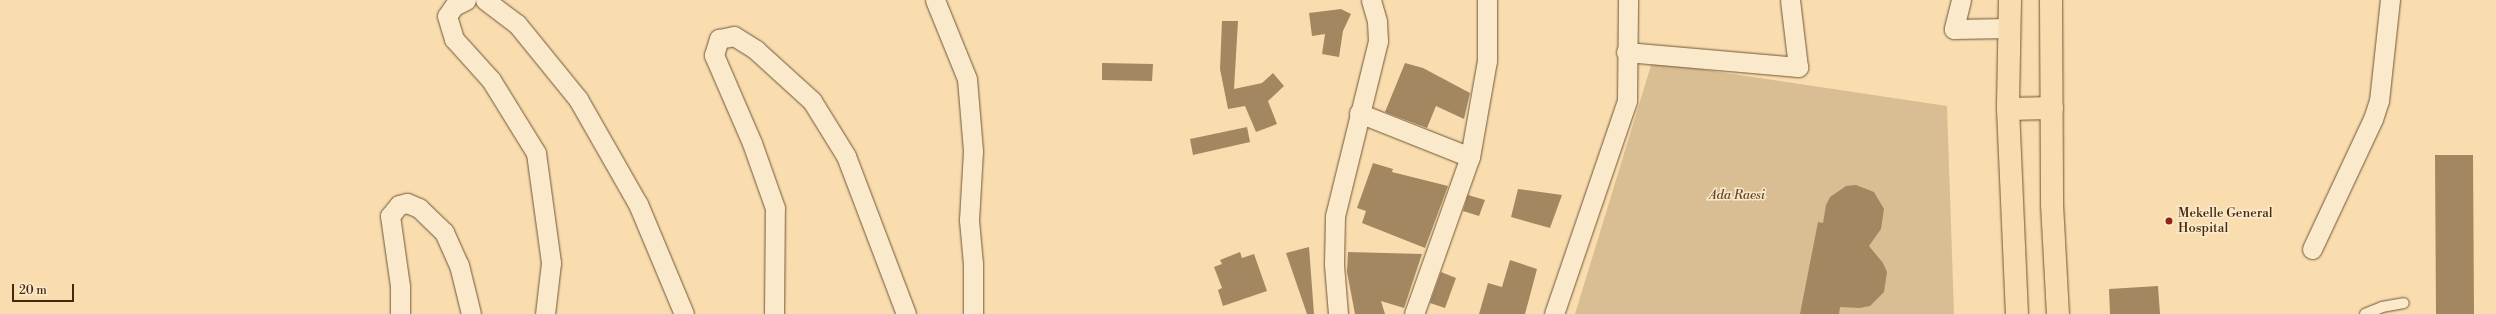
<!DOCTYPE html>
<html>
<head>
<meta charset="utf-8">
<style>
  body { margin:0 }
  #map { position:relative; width:2496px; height:314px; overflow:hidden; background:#f9ddaf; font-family:"Libre Bodoni",serif }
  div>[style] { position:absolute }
  .green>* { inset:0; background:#dabe93 }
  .building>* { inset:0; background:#a28761 }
  .roads { filter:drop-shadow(0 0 1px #705636) drop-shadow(0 0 1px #705636) }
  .service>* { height:10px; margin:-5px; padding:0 5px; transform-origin:5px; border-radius:5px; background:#fbe9cb }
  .minor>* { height:19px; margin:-9.5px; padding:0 9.5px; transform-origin:9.5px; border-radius:9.5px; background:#fbe9cb }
  .primary>* { height:22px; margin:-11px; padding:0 11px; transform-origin:11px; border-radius:11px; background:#f9ddaf }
  .dots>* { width:11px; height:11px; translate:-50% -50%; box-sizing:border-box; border:2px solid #fbe9cb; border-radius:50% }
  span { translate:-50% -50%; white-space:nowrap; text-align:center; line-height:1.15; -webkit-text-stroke:3px #fbe9cb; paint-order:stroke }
  .park-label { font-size:13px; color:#614728; font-style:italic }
  .poi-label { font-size:13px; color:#43290d }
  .left { translate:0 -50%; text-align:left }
  .scale { position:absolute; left:12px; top:284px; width:62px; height:18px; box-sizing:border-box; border:2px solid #43290d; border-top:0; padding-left:5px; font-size:12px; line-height:14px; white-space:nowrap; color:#43290d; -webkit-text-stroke:3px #fbe9cb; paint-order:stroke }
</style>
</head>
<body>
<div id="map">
  <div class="green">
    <i style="clip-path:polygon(1652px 62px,1947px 106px,1954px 314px,1575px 314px)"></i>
  </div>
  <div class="building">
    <i style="clip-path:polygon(1341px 9px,1351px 14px,1343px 31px,1339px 57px,1322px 54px,1325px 34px,1312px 36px,1309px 13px)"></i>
    <i style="clip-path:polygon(1222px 21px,1238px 21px,1234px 89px,1262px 83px,1273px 73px,1284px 86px,1268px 101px,1277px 124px,1256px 132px,1245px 106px,1228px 109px,1220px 69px)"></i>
    <i style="clip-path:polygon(1102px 63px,1153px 64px,1152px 81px,1102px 80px)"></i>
    <i style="clip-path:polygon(1405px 63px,1423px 68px,1470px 93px,1464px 119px,1436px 106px,1427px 128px,1385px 112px)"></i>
    <i style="clip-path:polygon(1247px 127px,1250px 142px,1193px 155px,1190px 139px)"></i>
    <i style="clip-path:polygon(2435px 155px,2473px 155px,2474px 314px,2436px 314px)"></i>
    <i style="clip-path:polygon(1373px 163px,1393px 169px,1392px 172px,1448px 186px,1425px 248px,1362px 223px,1366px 211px,1357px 208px)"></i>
    <i style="clip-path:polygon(1856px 185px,1874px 192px,1884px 209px,1881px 229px,1869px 246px,1883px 263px,1887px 272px,1884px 292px,1870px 306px,1860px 308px,1840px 307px,1839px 314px,1800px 314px,1818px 222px,1823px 223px,1826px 205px,1830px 197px,1846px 186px)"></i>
    <i style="clip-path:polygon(1518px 189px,1562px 195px,1550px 228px,1511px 217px)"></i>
    <i style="clip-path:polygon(1468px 195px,1485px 200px,1479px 216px,1463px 211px)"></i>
    <i style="clip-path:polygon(1309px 247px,1314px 314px,1307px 314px,1286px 253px)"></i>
    <i style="clip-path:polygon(1240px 252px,1242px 258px,1254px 254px,1267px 291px,1223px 306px,1218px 290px,1222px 288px,1214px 267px,1222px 264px,1220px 260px)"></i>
    <i style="clip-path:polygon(1348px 252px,1422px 254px,1404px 308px,1381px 301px,1385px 314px,1355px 314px,1347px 272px)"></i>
    <i style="clip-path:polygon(1510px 260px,1537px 269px,1525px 314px,1479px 314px,1488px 283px,1502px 287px)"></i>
    <i style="clip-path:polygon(1441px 272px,1456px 278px,1445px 308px,1430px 303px)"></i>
    <i style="clip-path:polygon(2158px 286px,2160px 314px,2110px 314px,2109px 289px)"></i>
  </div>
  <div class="roads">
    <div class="service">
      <i style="left:2365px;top:314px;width:18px;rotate:-22deg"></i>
      <i style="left:2382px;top:307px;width:22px;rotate:-10deg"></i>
    </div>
    <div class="minor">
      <i style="left:466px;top:0;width:13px;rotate:153deg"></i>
      <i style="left:454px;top:6px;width:12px;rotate:125deg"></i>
      <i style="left:447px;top:16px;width:24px;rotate:73deg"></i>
      <i style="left:454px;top:39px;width:55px;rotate:47.9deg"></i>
      <i style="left:491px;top:80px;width:86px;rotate:58.3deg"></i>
      <i style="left:536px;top:153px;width:111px;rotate:82.2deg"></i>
      <i style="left:551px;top:263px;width:51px;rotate:96.7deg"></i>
      <i style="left:485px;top:0;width:40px;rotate:37deg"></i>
      <i style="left:517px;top:24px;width:97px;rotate:50.9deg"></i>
      <i style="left:578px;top:99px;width:121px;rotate:60.3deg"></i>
      <i style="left:638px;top:204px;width:119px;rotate:67.3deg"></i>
      <i style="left:935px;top:0;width:85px;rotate:67.9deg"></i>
      <i style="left:967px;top:79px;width:72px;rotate:85.2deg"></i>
      <i style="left:973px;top:151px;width:69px;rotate:93.3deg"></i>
      <i style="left:969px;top:220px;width:44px;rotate:84.8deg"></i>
      <i style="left:973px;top:264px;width:50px;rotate:90deg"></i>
      <i style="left:1961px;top:0;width:30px;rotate:104deg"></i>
      <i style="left:1954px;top:29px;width:55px;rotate:-1deg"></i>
      <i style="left:1626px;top:52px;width:173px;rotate:5deg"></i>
      <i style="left:1798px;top:67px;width:67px;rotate:-96.8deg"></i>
      <i style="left:1359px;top:113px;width:119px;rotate:21.6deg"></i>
      <i style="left:2312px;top:249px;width:144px;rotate:-64.9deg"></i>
      <i style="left:2373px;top:119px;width:19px;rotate:-72deg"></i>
      <i style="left:2379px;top:101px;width:102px;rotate:-83.8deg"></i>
      <i style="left:400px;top:314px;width:28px;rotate:-90deg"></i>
      <i style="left:400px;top:286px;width:71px;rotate:-98.1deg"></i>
      <i style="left:390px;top:216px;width:14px;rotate:-51deg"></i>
      <i style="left:399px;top:205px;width:8px;rotate:-14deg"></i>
      <i style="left:407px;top:203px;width:13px;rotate:23deg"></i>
      <i style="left:419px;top:208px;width:35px;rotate:44deg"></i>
      <i style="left:444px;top:232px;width:36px;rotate:66deg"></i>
      <i style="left:459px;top:265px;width:50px;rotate:76.2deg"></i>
      <i style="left:774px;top:314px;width:106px;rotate:-89.5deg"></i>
      <i style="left:775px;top:208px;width:69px;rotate:-109.5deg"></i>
      <i style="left:752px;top:143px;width:96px;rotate:-113.4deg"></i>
      <i style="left:714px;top:55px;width:17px;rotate:-73deg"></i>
      <i style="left:719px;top:39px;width:15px;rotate:-11deg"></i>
      <i style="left:734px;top:36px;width:26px;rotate:32deg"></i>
      <i style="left:756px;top:50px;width:76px;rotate:42.3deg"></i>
      <i style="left:812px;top:101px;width:65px;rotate:58.3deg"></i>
      <i style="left:846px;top:156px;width:169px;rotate:69.2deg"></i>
      <i style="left:1338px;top:314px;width:50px;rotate:-94.6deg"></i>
      <i style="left:1334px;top:264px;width:48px;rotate:-88.8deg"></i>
      <i style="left:1335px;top:216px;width:180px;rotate:-76.2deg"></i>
      <i style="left:1378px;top:41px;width:20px;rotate:-93deg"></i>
      <i style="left:1377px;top:21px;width:22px;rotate:-106deg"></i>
      <i style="left:1414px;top:314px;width:167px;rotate:-70.4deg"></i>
      <i style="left:1470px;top:157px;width:97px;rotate:-80deg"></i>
      <i style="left:1487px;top:61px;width:61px;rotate:-90deg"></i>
      <i style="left:1554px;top:314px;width:225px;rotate:-71.1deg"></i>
      <i style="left:1627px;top:101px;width:101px;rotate:-89.4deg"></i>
    </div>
    <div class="primary">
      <i style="left:2010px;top:0;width:109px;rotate:91.1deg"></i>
      <i style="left:2008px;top:109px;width:205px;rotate:87.5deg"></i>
      <i style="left:2051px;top:0;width:204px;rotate:89.7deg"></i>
      <i style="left:2052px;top:204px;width:110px;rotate:86.9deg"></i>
      <i style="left:2008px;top:109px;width:44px;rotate:-1.3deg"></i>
    </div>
  </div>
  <div class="dots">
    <i style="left:2169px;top:221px;background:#8f2418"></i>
  </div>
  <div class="park-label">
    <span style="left:1737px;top:195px">Ada Raesi</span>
  </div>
  <div class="poi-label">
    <span class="left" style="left:2178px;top:221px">Mekelle General<br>Hospital</span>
  </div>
  <div class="scale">20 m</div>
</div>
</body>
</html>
